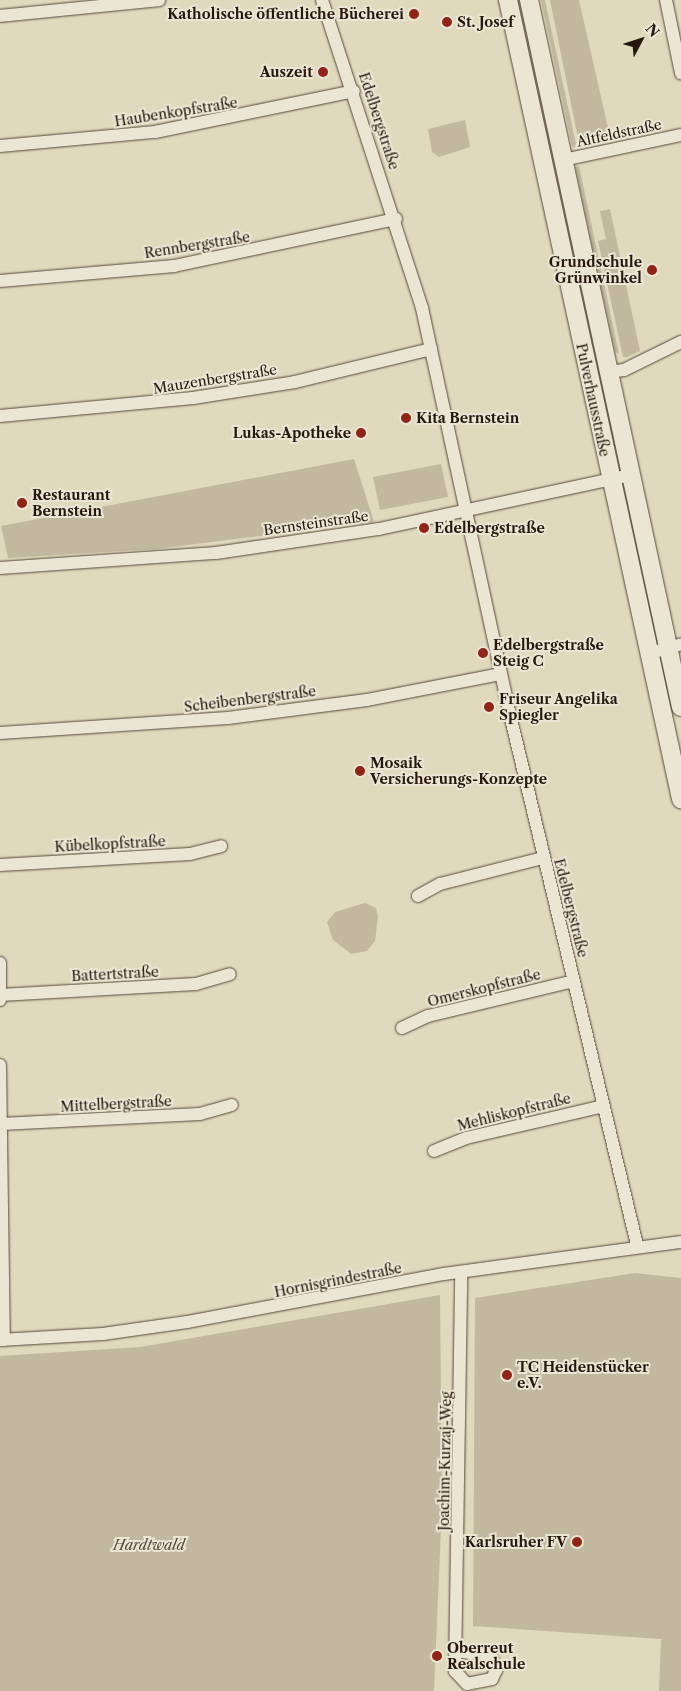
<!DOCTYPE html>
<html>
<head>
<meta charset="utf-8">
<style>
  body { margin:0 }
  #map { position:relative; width:681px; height:1691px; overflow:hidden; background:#e0d9bd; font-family:"Libre Caslon Text",serif }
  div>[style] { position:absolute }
  .green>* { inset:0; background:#c1b89f }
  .roads { filter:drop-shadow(0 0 1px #56483a) drop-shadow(0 0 1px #56483a) }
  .minor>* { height:12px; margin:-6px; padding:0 6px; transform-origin:6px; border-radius:6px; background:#ebe6d4 }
  .secondary>* { height:18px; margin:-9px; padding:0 9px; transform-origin:9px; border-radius:9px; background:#ebe6d4 }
  .dots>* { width:14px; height:14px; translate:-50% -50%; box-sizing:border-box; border:2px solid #ebe6d4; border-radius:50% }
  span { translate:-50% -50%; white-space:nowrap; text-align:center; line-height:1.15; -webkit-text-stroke:4px #ebe6d4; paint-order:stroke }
  .poi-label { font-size:14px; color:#28170e; font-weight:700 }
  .right { translate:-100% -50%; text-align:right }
  .left { translate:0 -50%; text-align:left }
  .street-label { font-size:14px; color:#28170e }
  .park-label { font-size:14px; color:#56473a; font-style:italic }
  .north { position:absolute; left:616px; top:15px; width:50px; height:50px; -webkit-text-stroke:4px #ebe6d4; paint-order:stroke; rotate:50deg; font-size:14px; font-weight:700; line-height:20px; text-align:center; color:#28170e }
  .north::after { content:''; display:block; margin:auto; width:18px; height:22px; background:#28170e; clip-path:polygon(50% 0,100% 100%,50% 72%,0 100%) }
</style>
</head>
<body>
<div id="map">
  <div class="green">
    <i style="clip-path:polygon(514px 0,520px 0,618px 447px,610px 449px)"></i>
    <i style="clip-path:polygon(541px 0,545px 0,577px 149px,572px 146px)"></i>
    <i style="clip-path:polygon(550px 0,579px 0,611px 141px,580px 148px)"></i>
    <i style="clip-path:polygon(465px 120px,470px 147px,439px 157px,432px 152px,428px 129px)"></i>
    <i style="clip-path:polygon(579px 166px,619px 354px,615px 352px,575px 167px)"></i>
    <i style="clip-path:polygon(610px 209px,640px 351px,627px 357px,623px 357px,598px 241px,606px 239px,600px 211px)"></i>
    <i style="clip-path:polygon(354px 459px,374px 522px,156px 549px,8px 558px,1px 526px)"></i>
    <i style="clip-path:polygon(441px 464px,448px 497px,380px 510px,373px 477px)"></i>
    <i style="clip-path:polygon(365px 903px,376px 908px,378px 917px,375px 941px,367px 951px,351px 954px,333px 940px,327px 922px,335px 912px)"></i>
    <i style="clip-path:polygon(635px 1273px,681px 1278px,681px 1691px,659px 1691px,661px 1639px,473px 1626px,475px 1298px)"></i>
    <i style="clip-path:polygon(440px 1295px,442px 1506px,434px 1691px,0 1691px,0 1356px,140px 1347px)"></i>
  </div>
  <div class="roads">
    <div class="minor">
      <i style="left:322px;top:0;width:324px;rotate:72deg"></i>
      <i style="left:422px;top:308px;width:399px;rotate:77.8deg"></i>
      <i style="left:506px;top:698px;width:562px;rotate:76.53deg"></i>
      <i style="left:666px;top:0;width:75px;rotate:78.4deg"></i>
      <i style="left:0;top:16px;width:160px;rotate:-5.7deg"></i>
      <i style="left:0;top:146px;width:156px;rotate:-5.2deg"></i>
      <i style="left:155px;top:132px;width:203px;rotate:-11.6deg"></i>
      <i style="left:563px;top:160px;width:121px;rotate:-12deg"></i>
      <i style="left:0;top:281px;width:175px;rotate:-4.9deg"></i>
      <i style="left:174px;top:266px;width:227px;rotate:-12deg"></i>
      <i style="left:608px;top:372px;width:16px;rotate:-7deg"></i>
      <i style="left:624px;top:370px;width:64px;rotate:-26.2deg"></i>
      <i style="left:0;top:416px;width:194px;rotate:-5.3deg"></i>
      <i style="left:193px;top:398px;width:103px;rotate:-8.9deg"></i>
      <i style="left:295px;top:382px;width:140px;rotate:-13.6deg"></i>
      <i style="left:0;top:568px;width:217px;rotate:-4deg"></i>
      <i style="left:216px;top:553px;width:165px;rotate:-8.4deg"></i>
      <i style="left:379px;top:529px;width:258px;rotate:-12.1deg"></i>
      <i style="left:647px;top:654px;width:35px;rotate:-16deg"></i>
      <i style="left:0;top:733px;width:228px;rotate:-3.8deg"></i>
      <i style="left:228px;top:718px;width:140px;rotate:-7.4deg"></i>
      <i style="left:367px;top:700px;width:136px;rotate:-11deg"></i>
      <i style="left:0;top:865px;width:190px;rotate:-3.3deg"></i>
      <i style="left:190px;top:854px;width:32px;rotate:-14deg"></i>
      <i style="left:418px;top:896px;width:25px;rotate:-29deg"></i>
      <i style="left:440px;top:884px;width:106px;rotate:-14.2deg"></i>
      <i style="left:0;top:963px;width:37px;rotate:90deg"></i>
      <i style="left:0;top:995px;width:196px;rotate:-3.2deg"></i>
      <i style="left:196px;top:984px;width:35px;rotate:-16deg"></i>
      <i style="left:402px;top:1028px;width:29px;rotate:-25deg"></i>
      <i style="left:428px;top:1016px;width:150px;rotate:-13.5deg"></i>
      <i style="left:0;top:1065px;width:275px;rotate:89.2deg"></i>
      <i style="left:1px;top:1124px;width:199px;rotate:-2.9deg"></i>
      <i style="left:200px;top:1114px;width:33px;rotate:-16deg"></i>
      <i style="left:434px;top:1151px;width:35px;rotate:-22deg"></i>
      <i style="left:466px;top:1138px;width:141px;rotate:-13.1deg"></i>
      <i style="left:0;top:1340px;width:103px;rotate:-3.3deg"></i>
      <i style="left:103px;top:1334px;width:85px;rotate:-8.1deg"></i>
      <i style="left:187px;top:1322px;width:261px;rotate:-10.6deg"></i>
      <i style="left:444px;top:1274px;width:239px;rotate:-7.7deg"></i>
      <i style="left:456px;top:1651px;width:35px;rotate:8deg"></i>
      <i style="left:491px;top:1656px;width:15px;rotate:70deg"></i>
      <i style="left:496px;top:1670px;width:10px;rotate:114deg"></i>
      <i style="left:492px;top:1679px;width:25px;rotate:169deg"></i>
      <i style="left:467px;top:1684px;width:18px;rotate:-133deg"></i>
      <i style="left:455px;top:1671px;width:399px;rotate:-89.1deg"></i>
    </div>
    <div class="secondary">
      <i style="left:508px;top:0;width:818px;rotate:77.78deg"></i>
      <i style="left:529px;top:0;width:723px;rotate:77.87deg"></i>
    </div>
  </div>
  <div class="dots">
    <i style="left:414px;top:14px;background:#8f2418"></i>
    <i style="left:447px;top:22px;background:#8f2418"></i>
    <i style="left:323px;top:72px;background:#8f2418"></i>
    <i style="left:652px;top:270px;background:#8f2418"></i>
    <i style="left:406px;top:418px;background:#8f2418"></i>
    <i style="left:361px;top:433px;background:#8f2418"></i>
    <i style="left:22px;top:503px;background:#8f2418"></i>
    <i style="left:424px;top:528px;background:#8f2418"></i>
    <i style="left:483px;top:653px;background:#8f2418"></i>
    <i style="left:489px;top:707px;background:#8f2418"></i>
    <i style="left:360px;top:771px;background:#8f2418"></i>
    <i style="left:507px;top:1375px;background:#8f2418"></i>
    <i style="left:577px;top:1542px;background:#8f2418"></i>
    <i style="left:437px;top:1656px;background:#8f2418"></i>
  </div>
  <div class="poi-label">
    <span class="right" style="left:404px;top:14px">Katholische öffentliche Bücherei</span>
    <span class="left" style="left:457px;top:22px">St. Josef</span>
    <span class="right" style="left:313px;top:72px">Auszeit</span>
    <span class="right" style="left:642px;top:270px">Grundschule<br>Grünwinkel</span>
    <span class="left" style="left:416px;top:418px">Kita Bernstein</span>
    <span class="right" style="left:351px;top:433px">Lukas-Apotheke</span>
    <span class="left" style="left:32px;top:503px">Restaurant<br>Bernstein</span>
    <span class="left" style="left:434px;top:528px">Edelbergstraße</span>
    <span class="left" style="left:493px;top:653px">Edelbergstraße<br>Steig C</span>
    <span class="left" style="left:499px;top:707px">Friseur Angelika<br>Spiegler</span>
    <span class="left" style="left:370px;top:771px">Mosaik<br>Versicherungs-Konzepte</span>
    <span class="left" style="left:517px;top:1375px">TC Heidenstücker<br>e.V.</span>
    <span class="right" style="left:567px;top:1542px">Karlsruher FV</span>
    <span class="left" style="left:447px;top:1656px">Oberreut<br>Realschule</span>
  </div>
  <div class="street-label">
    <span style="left:176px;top:112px;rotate:-9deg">Haubenkopfstraße</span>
    <span style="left:379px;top:121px;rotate:72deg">Edelbergstraße</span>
    <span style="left:619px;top:133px;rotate:-12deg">Altfeldstraße</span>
    <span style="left:197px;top:245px;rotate:-9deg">Rennbergstraße</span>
    <span style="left:215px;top:379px;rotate:-9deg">Mauzenbergstraße</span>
    <span style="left:593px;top:400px;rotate:78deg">Pulverhausstraße</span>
    <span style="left:316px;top:523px;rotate:-8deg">Bernsteinstraße</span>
    <span style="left:250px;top:699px;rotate:-7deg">Scheibenbergstraße</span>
    <span style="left:110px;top:844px;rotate:-3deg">Kübelkopfstraße</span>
    <span style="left:571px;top:908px;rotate:76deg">Edelbergstraße</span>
    <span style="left:115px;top:974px;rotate:-3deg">Battertstraße</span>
    <span style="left:484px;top:988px;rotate:-14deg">Omerskopfstraße</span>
    <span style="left:116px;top:1104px;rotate:-3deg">Mittelbergstraße</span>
    <span style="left:514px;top:1112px;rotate:-14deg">Mehliskopfstraße</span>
    <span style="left:338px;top:1280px;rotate:-11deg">Hornisgrindestraße</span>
    <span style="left:445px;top:1461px;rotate:-89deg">Joachim-Kurzaj-Weg</span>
  </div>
  <div class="park-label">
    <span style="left:149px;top:1545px">Hardtwald</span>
  </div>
  <div class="north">N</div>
</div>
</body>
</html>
